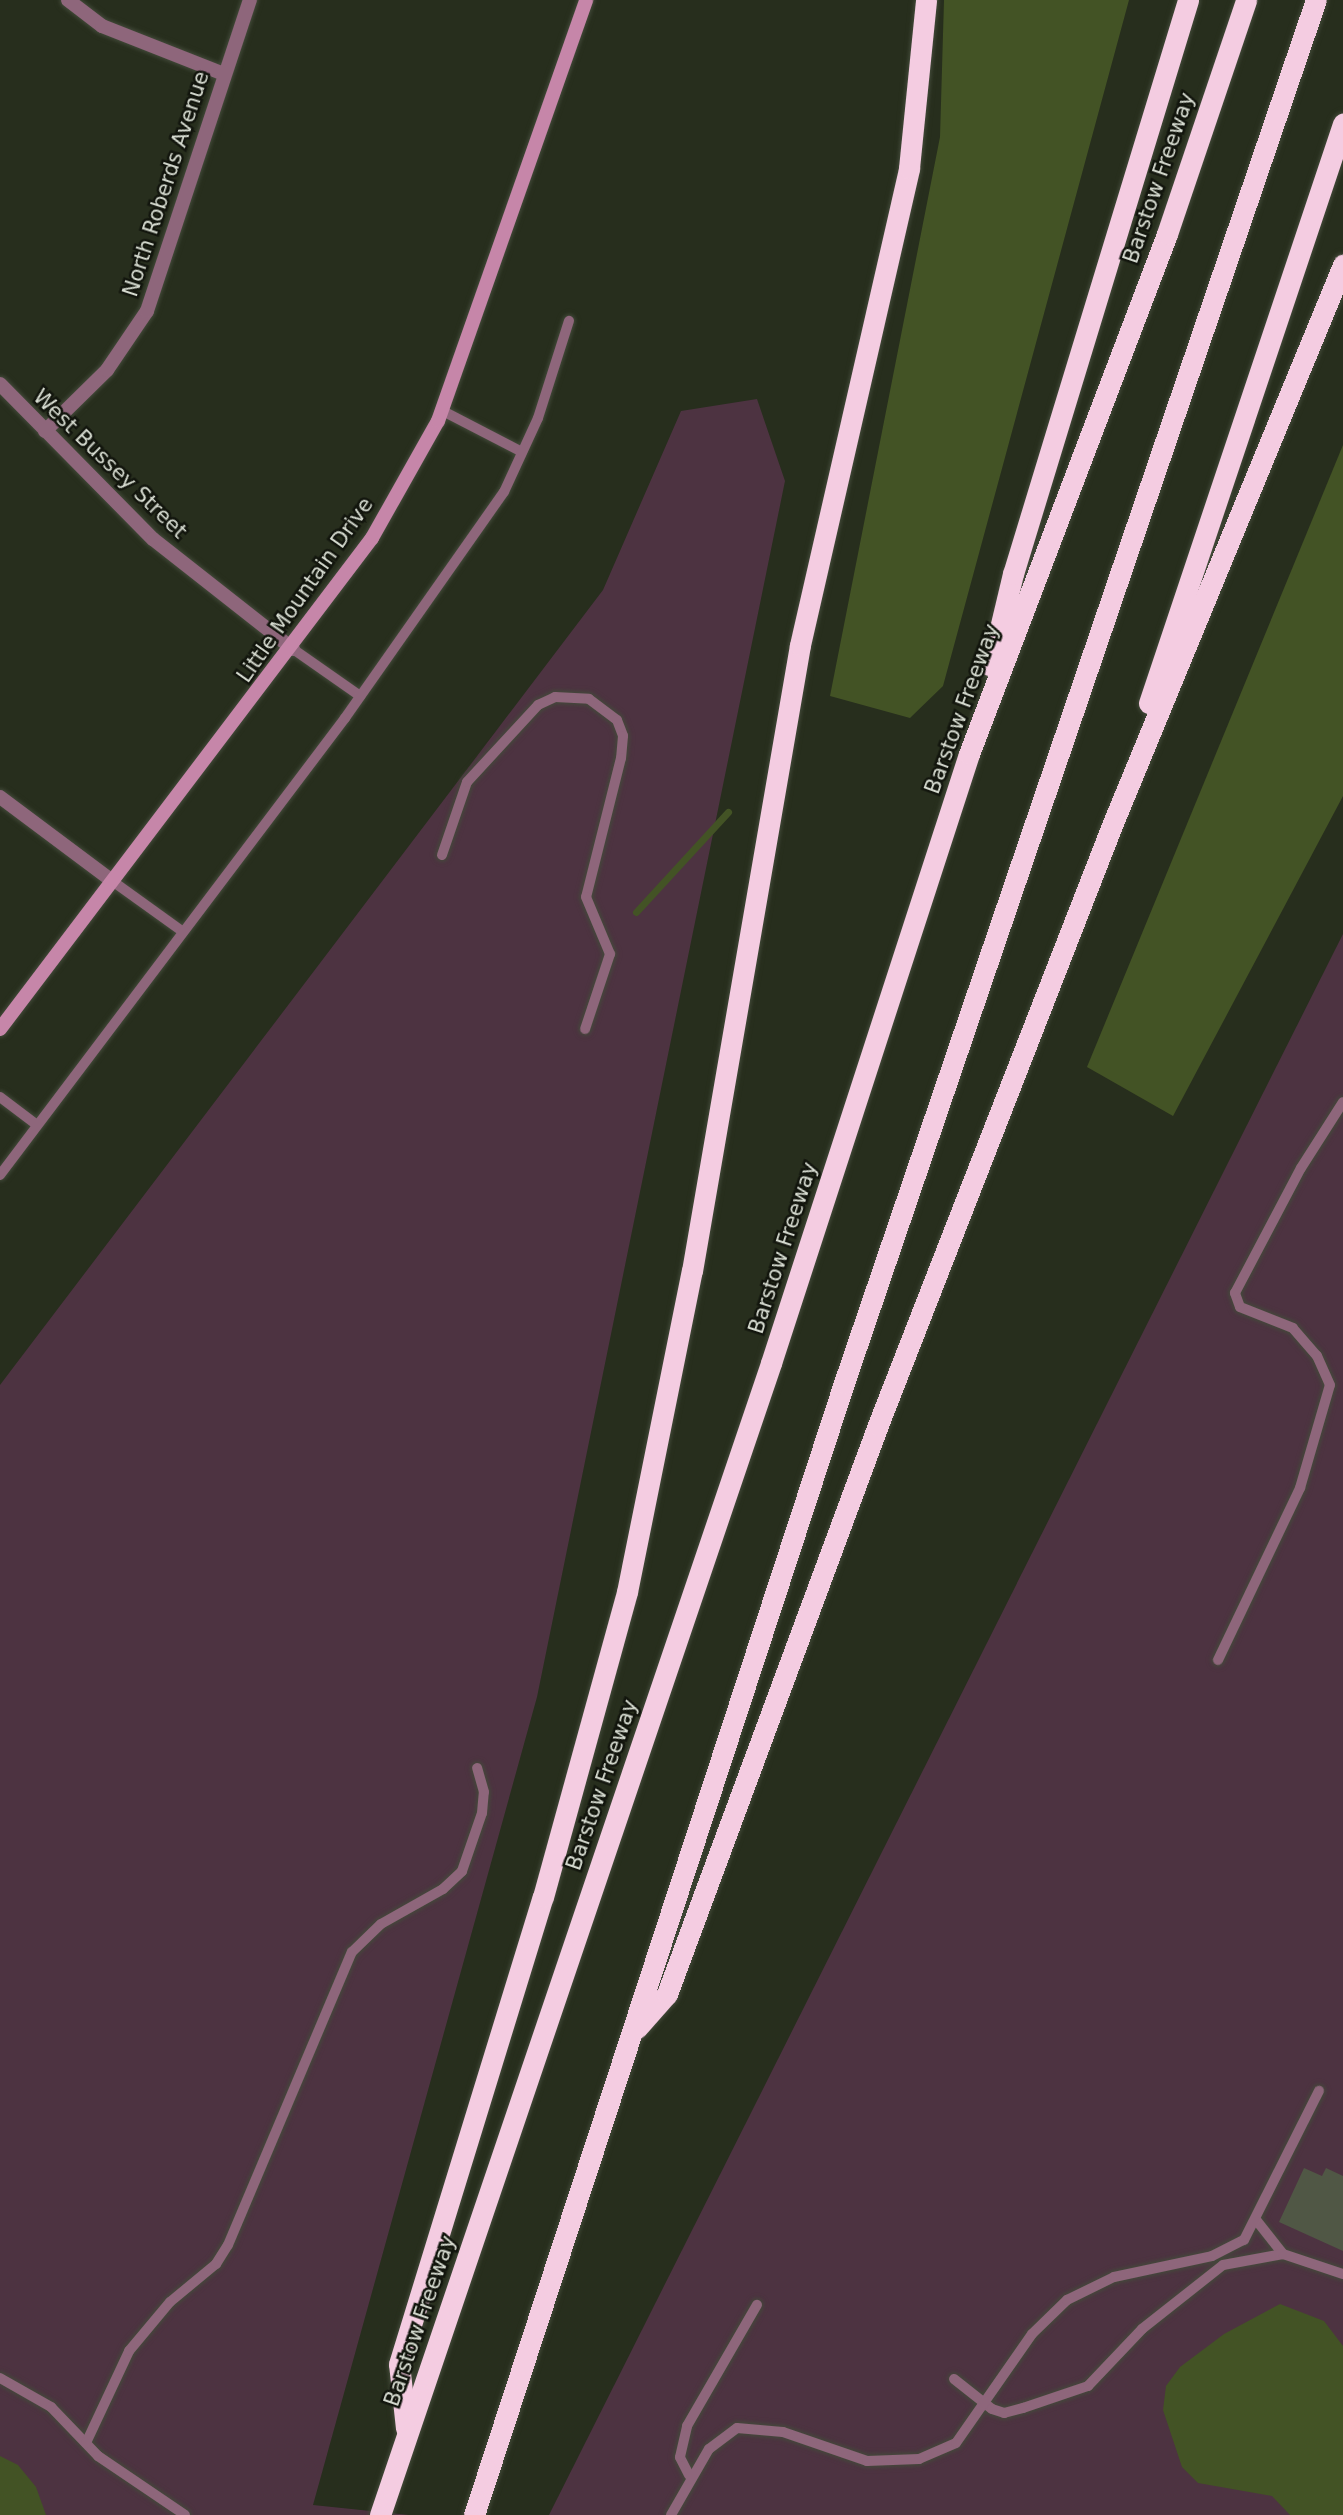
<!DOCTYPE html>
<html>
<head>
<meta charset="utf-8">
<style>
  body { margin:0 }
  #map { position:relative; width:1343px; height:2515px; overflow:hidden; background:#272e1d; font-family:"DejaVu Sans",sans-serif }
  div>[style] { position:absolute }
  .green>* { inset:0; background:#4d3341 }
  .water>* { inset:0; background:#435325 }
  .stream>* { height:7px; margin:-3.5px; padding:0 3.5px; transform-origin:3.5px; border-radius:3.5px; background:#435325 }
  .building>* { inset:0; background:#505745 }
  .roads { filter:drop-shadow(0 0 2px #434a3a) drop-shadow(0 0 2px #434a3a) }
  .service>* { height:10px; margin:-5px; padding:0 5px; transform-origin:5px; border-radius:5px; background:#8e667b }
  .minor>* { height:14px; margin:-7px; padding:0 7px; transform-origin:7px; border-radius:7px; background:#8e667b }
  .tertiary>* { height:14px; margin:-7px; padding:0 7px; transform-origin:7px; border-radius:7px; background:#8e667b }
  .secondary>* { height:14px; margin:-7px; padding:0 7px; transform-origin:7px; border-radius:7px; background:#c686a9 }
  .motorway>* { height:21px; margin:-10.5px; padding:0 10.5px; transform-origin:10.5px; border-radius:10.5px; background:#f4cce1 }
  span { translate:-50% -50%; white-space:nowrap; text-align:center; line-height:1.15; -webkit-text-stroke:5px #12150d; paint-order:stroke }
  .street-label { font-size:21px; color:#d8ddd2 }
</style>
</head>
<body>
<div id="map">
  <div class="green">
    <i style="clip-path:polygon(757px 399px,785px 481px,537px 1697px,313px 2505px,409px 2515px,0 2515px,0 1385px,603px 590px,681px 411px)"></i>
    <i style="clip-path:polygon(1343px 934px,1343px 2515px,549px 2515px)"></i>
  </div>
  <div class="water">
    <i style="clip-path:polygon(944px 0,1129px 0,943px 686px,910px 718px,830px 696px,940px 137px)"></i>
    <i style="clip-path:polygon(1343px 445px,1343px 796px,1173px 1116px,1087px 1067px)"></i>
    <i style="clip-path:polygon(1280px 2304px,1324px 2321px,1343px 2346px,1343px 2515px,1290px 2515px,1272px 2496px,1198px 2483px,1182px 2467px,1163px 2410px,1166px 2386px,1180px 2367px,1224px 2334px)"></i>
    <i style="clip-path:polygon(0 2456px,18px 2465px,36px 2487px,46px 2515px,0 2515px)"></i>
  </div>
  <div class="stream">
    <i style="left:636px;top:912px;width:136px;rotate:-47.4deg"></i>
  </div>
  <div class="building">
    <i style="clip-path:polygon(1304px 2168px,1322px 2176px,1326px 2168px,1343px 2176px,1343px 2251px,1279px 2222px)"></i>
  </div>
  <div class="roads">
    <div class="service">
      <i style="left:441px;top:410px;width:91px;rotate:27.4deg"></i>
      <i style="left:293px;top:649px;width:82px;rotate:35deg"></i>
      <i style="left:442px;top:855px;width:77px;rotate:-71.1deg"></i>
      <i style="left:467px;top:782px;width:105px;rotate:-47.3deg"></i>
      <i style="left:538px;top:705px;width:19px;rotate:-25deg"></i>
      <i style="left:555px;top:697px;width:34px;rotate:3deg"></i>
      <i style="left:589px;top:699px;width:35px;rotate:37deg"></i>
      <i style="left:617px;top:720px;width:17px;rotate:69deg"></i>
      <i style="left:623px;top:736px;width:22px;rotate:95deg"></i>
      <i style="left:621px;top:758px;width:143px;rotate:104.1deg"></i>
      <i style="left:586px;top:897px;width:62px;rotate:67.2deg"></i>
      <i style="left:610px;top:954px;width:79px;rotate:108.4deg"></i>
      <i style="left:111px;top:880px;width:87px;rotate:35.7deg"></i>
      <i style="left:0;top:1097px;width:46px;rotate:37.1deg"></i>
      <i style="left:0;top:1175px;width:573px;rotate:-52.95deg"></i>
      <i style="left:345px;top:718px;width:276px;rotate:-54.9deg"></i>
      <i style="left:504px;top:492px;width:81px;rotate:-65.3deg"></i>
      <i style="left:538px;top:418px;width:102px;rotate:-72.3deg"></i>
      <i style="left:1218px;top:1660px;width:191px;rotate:-64.5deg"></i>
      <i style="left:1300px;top:1488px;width:107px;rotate:-73.8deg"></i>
      <i style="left:1330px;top:1385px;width:32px;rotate:-114deg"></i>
      <i style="left:1317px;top:1356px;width:37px;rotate:-131deg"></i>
      <i style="left:1293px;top:1328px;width:57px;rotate:-158.4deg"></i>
      <i style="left:1240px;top:1307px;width:15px;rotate:-110deg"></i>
      <i style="left:1235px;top:1293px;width:141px;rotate:-62.2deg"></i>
      <i style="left:1301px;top:1168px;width:78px;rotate:-57.5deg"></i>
      <i style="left:1257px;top:2221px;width:42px;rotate:51.8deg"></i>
      <i style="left:0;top:2378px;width:59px;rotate:29.6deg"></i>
      <i style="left:51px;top:2407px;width:68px;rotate:46.2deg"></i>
      <i style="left:98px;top:2456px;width:105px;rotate:34.1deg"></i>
      <i style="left:954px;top:2379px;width:48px;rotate:38.3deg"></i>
      <i style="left:992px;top:2409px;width:13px;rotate:18deg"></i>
      <i style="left:1004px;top:2413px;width:20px;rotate:-15deg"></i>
      <i style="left:1023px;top:2408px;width:69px;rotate:-18.7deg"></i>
      <i style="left:1088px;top:2386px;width:79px;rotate:-46.5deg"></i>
      <i style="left:1142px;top:2329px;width:103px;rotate:-38.3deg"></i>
      <i style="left:1223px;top:2265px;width:61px;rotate:-10.4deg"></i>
      <i style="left:1283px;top:2254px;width:63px;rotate:18.4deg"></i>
      <i style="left:86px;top:2443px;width:102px;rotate:-64.9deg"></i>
      <i style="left:129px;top:2351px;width:64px;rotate:-50.1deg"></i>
      <i style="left:170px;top:2302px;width:60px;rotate:-39.6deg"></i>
      <i style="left:216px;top:2264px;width:22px;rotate:-58deg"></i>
      <i style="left:228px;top:2245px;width:318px;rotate:-67.1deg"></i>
      <i style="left:352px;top:1952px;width:40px;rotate:-44deg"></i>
      <i style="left:381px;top:1924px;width:71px;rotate:-29.4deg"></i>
      <i style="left:443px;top:1889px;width:26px;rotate:-43deg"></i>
      <i style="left:462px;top:1871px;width:61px;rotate:-71deg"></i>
      <i style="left:482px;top:1813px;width:21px;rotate:-85deg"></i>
      <i style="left:484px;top:1792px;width:25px;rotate:-106deg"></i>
      <i style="left:689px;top:2475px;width:20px;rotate:-117deg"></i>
      <i style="left:680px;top:2457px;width:32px;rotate:-77deg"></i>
      <i style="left:687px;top:2426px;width:140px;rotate:-60deg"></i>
      <i style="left:671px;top:2515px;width:76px;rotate:-60.1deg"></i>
      <i style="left:709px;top:2449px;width:35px;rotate:-37deg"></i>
      <i style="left:737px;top:2428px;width:46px;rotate:5deg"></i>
      <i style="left:783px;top:2432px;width:89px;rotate:19deg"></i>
      <i style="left:867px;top:2461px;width:52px;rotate:-2.2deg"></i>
      <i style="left:919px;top:2459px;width:40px;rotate:-23.4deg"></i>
      <i style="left:956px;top:2443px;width:133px;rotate:-55.1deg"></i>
      <i style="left:1032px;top:2334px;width:49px;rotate:-44.2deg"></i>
      <i style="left:1067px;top:2300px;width:52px;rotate:-26.1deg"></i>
      <i style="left:1114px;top:2277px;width:100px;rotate:-12.1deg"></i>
      <i style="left:1212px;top:2256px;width:36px;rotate:-27deg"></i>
      <i style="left:1244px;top:2240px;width:167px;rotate:-63.3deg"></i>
    </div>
    <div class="minor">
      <i style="left:68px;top:0;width:43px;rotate:37.4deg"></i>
      <i style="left:102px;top:26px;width:131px;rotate:21.5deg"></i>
      <i style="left:0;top:384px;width:218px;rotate:45.4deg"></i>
      <i style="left:153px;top:539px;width:178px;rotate:38.2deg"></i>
      <i style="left:45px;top:431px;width:87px;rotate:-44.5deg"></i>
      <i style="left:107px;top:370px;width:71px;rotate:-55.9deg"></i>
      <i style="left:147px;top:311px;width:328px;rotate:-71.7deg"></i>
    </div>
    <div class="tertiary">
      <i style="left:0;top:797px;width:139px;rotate:36.8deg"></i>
    </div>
    <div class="secondary">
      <i style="left:0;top:1029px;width:616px;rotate:-52.85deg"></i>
      <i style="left:372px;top:538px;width:134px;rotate:-60.6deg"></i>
      <i style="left:438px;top:421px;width:446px;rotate:-70.6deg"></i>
    </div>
    <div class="motorway">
      <i style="left:991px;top:666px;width:95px;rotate:-76.6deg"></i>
      <i style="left:1013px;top:574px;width:600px;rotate:-73.04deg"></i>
      <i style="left:1149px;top:703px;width:611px;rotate:-71.48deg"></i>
      <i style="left:637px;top:2028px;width:45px;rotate:-48.6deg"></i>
      <i style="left:667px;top:1994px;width:607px;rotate:-69.65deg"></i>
      <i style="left:878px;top:1425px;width:646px;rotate:-68.68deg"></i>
      <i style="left:1113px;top:823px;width:604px;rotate:-67.6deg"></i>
      <i style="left:406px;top:2428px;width:64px;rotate:-96.2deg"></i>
      <i style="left:399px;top:2364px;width:489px;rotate:-72.9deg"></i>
      <i style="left:543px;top:1897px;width:316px;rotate:-74.6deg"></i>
      <i style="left:627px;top:1592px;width:328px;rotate:-78.6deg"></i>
      <i style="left:692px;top:1271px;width:635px;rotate:-80.21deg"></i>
      <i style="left:800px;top:645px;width:489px;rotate:-77.1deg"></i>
      <i style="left:909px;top:168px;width:169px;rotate:-84.2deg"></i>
      <i style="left:380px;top:2515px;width:1217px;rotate:-71.25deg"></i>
      <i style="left:771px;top:1363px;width:640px;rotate:-71.99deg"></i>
      <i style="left:969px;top:754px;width:556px;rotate:-69.15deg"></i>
      <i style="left:1167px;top:234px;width:247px;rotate:-71.3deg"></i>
      <i style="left:474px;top:2515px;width:1191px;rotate:-71.9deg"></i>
      <i style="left:844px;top:1383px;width:1461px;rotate:-71.16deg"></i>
    </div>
  </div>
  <div class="street-label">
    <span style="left:1159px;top:178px;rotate:-71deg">Barstow Freeway</span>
    <span style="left:166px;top:184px;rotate:-72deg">North Roberds Avenue</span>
    <span style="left:110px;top:464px;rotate:44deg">West Bussey Street</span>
    <span style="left:305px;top:590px;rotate:-55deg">Little Mountain Drive</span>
    <span style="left:962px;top:709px;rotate:-70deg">Barstow Freeway</span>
    <span style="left:783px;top:1248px;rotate:-72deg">Barstow Freeway</span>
    <span style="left:602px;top:1785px;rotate:-71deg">Barstow Freeway</span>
    <span style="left:420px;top:2321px;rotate:-71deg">Barstow Freeway</span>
  </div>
</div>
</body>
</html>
